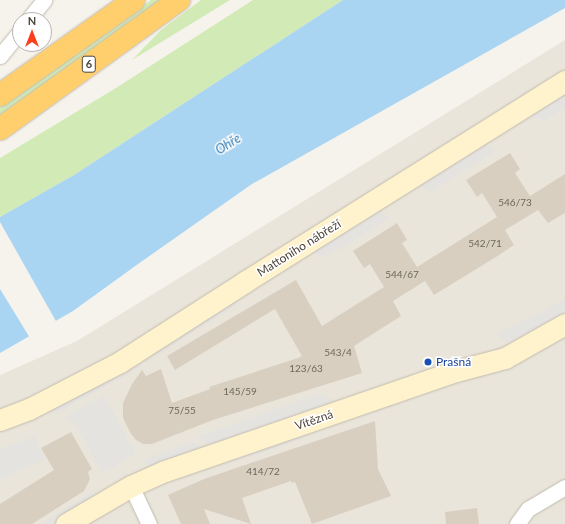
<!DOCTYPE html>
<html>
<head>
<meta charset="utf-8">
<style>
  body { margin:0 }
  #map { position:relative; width:565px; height:524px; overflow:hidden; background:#f6f3ec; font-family:Lato,sans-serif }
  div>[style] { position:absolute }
  .residential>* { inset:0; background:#eae5da }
  .green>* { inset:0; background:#d2eab5 }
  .parking>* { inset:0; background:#e5e3e0 }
  .water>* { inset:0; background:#a9d4f2 }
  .pier>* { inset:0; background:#f6f3ec }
  .building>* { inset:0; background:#d8cfc1 }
  .roads { filter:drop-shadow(0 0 1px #c2bbae) drop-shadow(0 0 1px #c2bbae) }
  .street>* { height:15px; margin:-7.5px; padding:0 7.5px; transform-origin:7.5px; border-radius:7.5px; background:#fff }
  .secondary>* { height:21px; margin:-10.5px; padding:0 10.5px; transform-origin:10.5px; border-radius:10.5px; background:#fff3cd }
  .highway>* { height:22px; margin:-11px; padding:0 11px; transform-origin:11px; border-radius:11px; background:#ffcf6e }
  .dots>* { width:11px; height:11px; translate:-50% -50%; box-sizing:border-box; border:2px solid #fff; border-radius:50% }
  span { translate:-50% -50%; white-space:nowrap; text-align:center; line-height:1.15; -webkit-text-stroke:3px #fff; paint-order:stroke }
  .number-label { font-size:10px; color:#6e675b }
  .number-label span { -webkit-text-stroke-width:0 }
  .shield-label span { padding:1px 3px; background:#fff; border:1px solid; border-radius:3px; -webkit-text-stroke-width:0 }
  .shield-label { font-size:11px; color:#4b4439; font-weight:700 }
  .street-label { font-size:12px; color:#4b4439 }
  .transit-label { font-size:12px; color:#164399 }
  .left { translate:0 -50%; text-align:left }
  .water-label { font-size:13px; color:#2e7ab2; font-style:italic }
  .north { position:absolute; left:12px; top:12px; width:40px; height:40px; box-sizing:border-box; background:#fff; border:1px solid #b7b4b0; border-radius:50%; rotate:0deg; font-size:11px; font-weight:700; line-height:16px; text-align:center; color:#4b4439 }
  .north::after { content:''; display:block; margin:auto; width:14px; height:18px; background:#fc3f1d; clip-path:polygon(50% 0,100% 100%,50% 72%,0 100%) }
</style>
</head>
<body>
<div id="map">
  <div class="residential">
    <i style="clip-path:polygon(565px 40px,565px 524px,0 524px,0 375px,77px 341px)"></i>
  </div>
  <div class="green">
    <i style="clip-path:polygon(151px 0,165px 0,0 115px,0 107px,2px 105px)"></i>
    <i style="clip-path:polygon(201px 0,230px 0,132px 60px,161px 30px)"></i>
    <i style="clip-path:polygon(253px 0,343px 0,74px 175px,0 217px,0 158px,116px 88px)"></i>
  </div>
  <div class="parking">
    <i style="clip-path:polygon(565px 91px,565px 108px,544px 121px,528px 114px)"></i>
    <i style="clip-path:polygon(482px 143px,496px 151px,431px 192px,416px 184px)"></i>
    <i style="clip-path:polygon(376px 210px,390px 218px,325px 258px,309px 250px)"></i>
    <i style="clip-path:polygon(235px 297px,235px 305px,156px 356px,149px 354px)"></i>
    <i style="clip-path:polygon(565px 298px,565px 313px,546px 325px,506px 343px,497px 335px,498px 332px,538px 314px)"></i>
    <i style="clip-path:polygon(138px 359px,139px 367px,56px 414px,49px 409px)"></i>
    <i style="clip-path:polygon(320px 394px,334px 401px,210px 445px,198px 438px,198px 436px)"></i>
    <i style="clip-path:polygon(104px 395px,136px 454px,102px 474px,76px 426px,64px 417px)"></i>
    <i style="clip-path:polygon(307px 430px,309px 436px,234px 462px,232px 456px)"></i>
    <i style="clip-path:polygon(34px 436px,45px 459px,0 480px,0 449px)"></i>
    <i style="clip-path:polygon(193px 442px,205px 448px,148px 468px,144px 459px)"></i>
    <i style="clip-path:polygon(91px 492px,95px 498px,54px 524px,42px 524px)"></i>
  </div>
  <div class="water">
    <i style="clip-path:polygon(343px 0,565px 0,565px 8px,252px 184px,138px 264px,73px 311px,0 353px,0 217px,74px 175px)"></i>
  </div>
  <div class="pier">
    <i style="clip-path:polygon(0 222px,57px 323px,30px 338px,0 289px)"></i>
  </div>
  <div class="building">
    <i style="clip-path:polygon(510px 153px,520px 169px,515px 173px,530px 196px,565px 174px,565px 213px,548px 223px,538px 210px,505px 230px,514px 245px,496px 257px,434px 295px,425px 281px,393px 301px,401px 316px,354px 346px,362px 373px,213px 420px,152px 444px,143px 444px,136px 440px,131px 434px,123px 418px,123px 403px,132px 384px,142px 370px,146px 376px,161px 369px,172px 403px,210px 389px,209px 387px,298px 358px,302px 356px,275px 309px,175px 370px,167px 356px,296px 280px,322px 326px,384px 287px,370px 264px,364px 268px,353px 251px,397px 223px,407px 240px,402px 243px,417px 267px,497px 217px,482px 193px,477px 197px,466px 180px)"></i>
    <i style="clip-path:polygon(375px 421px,378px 469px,391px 496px,312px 524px,295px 482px,292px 483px,291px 481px,242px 498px,251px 524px,204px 509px,210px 524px,181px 524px,168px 495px,204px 479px)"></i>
    <i style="clip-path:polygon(71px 432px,92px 469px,88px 472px,90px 479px,84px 491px,32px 524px,0 524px,0 504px,54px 470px,41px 448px)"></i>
    <i style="clip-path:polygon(477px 508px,479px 524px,446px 524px,445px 512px)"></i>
  </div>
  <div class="roads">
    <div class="street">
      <i style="left:28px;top:20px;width:26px;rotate:-51deg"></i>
      <i style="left:0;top:56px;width:32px;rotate:-51deg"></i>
      <i style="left:131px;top:486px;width:42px;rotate:64.7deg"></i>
      <i style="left:517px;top:524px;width:19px;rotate:-54deg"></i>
      <i style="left:528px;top:509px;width:43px;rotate:-30.7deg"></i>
    </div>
    <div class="secondary">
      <i style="left:0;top:420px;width:31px;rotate:-21deg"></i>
      <i style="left:29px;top:409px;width:102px;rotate:-27.3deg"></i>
      <i style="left:120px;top:362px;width:150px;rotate:-32.7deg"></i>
      <i style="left:246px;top:281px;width:377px;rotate:-32.1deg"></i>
      <i style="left:66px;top:524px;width:75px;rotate:-30.3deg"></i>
      <i style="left:131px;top:486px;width:37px;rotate:-24deg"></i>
      <i style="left:165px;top:471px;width:308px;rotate:-19deg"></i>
      <i style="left:456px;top:371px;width:51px;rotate:-14.9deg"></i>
      <i style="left:505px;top:358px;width:69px;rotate:-29.5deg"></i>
    </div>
    <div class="highway">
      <i style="left:0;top:95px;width:164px;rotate:-35.3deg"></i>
      <i style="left:0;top:129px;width:221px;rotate:-35.8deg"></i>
    </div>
  </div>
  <div class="dots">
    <i style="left:428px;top:362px;background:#1a4fb4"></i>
  </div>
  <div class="number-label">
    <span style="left:515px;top:203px">546/73</span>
    <span style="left:485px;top:244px">542/71</span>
    <span style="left:402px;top:275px">544/67</span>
    <span style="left:338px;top:353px">543/4</span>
    <span style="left:306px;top:369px">123/63</span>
    <span style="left:240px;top:392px">145/59</span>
    <span style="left:182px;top:411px">75/55</span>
    <span style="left:263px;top:472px">414/72</span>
  </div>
  <div class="shield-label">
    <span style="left:89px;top:64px">6</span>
  </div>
  <div class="street-label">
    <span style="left:299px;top:248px;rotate:-32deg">Mattoniho nábřeží</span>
    <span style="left:314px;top:420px;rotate:-19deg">Vítězná</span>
  </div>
  <div class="transit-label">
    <span class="left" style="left:436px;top:362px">Prašná</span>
  </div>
  <div class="water-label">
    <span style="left:228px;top:144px;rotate:-32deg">Ohře</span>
  </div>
  <div class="north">N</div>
</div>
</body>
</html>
